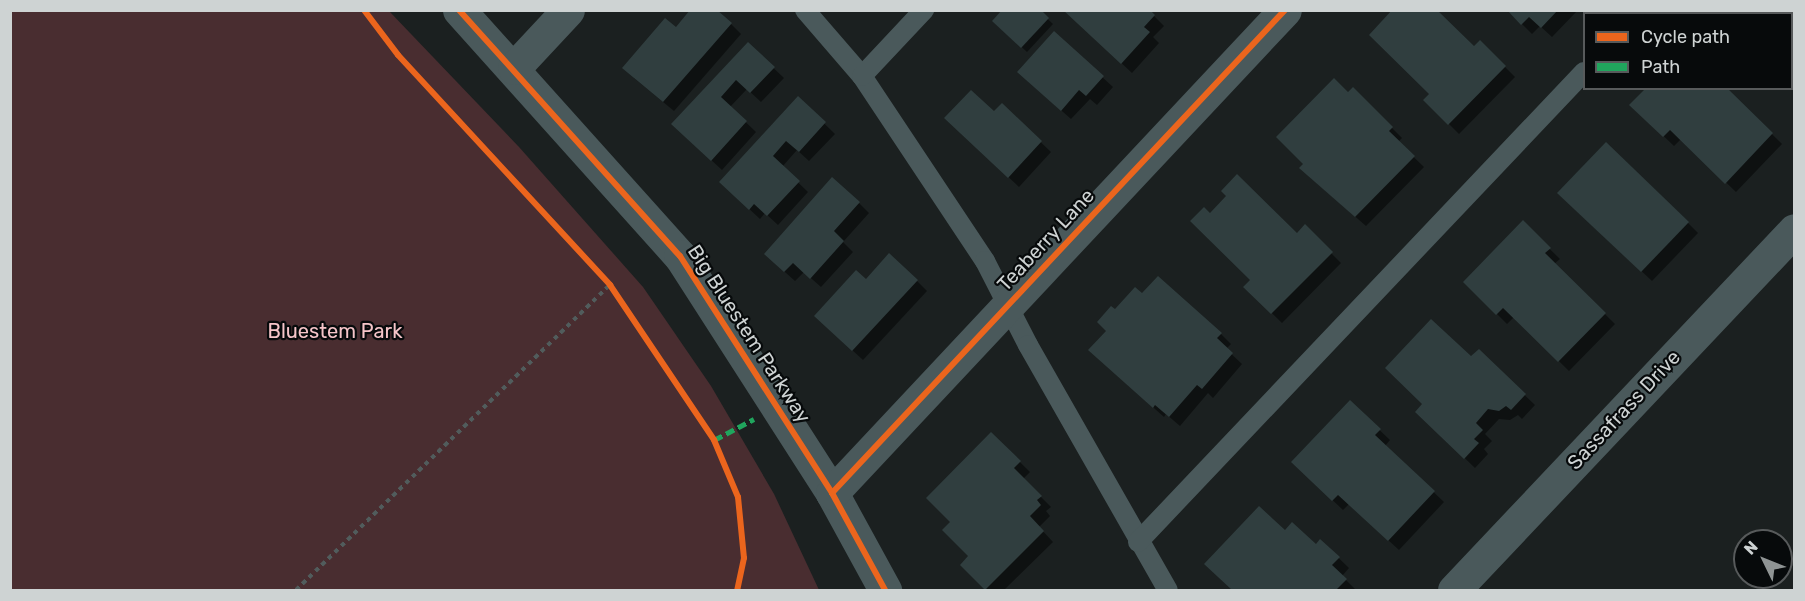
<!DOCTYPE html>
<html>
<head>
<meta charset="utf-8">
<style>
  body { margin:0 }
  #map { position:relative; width:1805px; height:601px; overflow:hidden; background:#1b2020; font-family:Rubik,sans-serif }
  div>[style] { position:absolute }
  .green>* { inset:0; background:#492d30 }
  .shadow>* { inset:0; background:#0007 }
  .building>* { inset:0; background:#303e3f }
  .path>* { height:4px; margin-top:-2px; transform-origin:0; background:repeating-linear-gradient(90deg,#515c5c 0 4.5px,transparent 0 9px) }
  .service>* { height:20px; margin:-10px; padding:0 10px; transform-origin:10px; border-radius:10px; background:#4a595b }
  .minor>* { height:33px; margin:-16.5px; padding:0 16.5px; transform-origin:16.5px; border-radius:16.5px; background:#4a595b }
  .quiet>* { height:4.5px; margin-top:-2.25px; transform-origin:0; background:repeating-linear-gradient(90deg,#20a55d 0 9px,transparent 0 13.5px) }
  .cycleway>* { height:6px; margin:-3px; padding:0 3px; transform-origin:3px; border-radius:3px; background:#eb651d }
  span { translate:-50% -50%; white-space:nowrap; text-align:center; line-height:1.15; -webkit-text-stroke:4.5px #070a0b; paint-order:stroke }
  .street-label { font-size:20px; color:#ced3d3 }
  .park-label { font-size:20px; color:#f5c4c8 }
  .frame { position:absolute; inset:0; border:12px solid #ced3d3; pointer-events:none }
  .legend { position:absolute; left:1583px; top:12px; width:210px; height:78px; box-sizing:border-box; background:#070a0b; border:2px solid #575a5b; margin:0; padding:8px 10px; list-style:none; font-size:18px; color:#ced3d3 }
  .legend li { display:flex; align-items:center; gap:12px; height:30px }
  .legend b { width:30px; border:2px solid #575a5b }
  .north { position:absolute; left:1733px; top:529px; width:60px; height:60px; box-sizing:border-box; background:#070a0b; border:2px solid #575a5b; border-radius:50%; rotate:313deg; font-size:16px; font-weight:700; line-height:24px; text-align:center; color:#ced3d3 }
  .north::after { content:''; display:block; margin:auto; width:21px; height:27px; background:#8f9494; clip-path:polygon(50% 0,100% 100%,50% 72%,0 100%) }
</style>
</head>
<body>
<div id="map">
  <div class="green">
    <i style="clip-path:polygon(10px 11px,389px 11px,519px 147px,643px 287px,711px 386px,774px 494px,819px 590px,11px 590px)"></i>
  </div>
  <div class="shadow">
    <i style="clip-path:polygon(1038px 10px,1053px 24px,1027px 52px,994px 21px)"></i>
    <i style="clip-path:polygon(1065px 10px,1148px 10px,1164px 26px,1153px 37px,1159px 43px,1132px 73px)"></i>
    <i style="clip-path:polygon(1508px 10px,1578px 10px,1552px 37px,1540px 26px,1532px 34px)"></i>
    <i style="clip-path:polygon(1729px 10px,1794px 10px,1794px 85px,1792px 14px)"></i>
    <i style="clip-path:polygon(731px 24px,741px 34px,674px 111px,634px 78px,676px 29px)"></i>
    <i style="clip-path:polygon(1054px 33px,1113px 87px,1097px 105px,1090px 99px,1071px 119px,1029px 82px)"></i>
    <i style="clip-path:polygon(1480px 42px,1515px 77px,1459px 134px,1425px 100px)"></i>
    <i style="clip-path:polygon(748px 44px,784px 78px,761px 102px,747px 89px,730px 107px,756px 132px,722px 170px,683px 134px)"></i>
    <i style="clip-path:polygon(1725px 88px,1782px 144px,1736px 192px,1681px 139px,1674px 146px,1631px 105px)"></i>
    <i style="clip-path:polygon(1353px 89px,1402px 138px,1398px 142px,1424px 167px,1366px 226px,1311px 178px)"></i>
    <i style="clip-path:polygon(798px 98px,835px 134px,809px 161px,797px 150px,782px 167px,808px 192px,778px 225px,765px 213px,760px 219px,731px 192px)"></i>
    <i style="clip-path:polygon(1002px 105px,1051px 152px,1019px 187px,956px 128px,994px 113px)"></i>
    <i style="clip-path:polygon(859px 203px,869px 213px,843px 242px,853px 252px,821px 287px,804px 272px,795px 281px,776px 264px)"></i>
    <i style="clip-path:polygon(1569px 203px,1688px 223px,1698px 233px,1652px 281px)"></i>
    <i style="clip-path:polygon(1210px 215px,1297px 235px,1305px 227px,1341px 263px,1282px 323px,1245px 287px,1252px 280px)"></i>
    <i style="clip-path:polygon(1523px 223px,1560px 259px,1554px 264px,1615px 324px,1569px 371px,1514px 317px,1507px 324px,1465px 282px)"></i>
    <i style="clip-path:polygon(867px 281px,917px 281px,927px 291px,863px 360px,826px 326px)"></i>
    <i style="clip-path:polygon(1142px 295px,1221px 334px,1231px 344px,1226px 349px,1242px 364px,1213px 398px,1208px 393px,1180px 426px,1166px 414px,1164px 417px,1100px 360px,1115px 312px)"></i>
    <i style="clip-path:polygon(1479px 351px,1535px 405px,1522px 419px,1518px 415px,1510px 420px,1499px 419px,1485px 434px,1492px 441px,1484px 449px,1488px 454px,1475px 468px,1417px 412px)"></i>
    <i style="clip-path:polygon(1350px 402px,1390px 440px,1385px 446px,1444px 502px,1399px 550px,1349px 504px,1343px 510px,1303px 472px)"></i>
    <i style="clip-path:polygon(991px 434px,1030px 472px,1023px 479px,1051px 507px,1046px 511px,1050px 516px,1039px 527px,1053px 542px,1004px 590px,988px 590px,962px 565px,970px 556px,952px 522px)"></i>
    <i style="clip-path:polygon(1285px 532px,1316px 546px,1321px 541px,1349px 568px,1342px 576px,1356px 590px,1233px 590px,1206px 564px)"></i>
  </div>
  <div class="building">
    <i style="clip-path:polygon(690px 10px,717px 10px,732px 23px,663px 102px,622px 68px,665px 18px,676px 27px)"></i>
    <i style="clip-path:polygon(1002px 10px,1041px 10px,1049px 18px,1021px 48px,992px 21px)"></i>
    <i style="clip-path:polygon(1063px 10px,1150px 10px,1155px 15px,1144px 27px,1150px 32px,1121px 64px)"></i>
    <i style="clip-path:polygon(1392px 10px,1437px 10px,1474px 46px,1480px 40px,1506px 66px,1448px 125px,1423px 100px,1429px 94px,1369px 35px)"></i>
    <i style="clip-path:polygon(1507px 10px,1558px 10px,1541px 28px,1529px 17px,1521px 25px)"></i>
    <i style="clip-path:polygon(1727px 10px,1794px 10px,1794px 86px,1792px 14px,1724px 14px)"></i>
    <i style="clip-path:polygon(1054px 31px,1104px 76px,1086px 96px,1079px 90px,1061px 111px,1017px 72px)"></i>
    <i style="clip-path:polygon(748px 42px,775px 67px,750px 93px,736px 80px,721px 97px,747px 121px,711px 161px,671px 124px)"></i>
    <i style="clip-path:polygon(1334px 78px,1348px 92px,1353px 87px,1393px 127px,1389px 131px,1415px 156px,1355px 217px,1299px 168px,1303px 164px,1276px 137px)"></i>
    <i style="clip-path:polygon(1646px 88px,1727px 88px,1773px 133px,1725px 184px,1670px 130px,1663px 137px,1629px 105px)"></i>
    <i style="clip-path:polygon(971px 90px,994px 111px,1002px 103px,1042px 141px,1008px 178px,944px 118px)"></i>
    <i style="clip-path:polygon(798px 96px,826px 122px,799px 152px,786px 141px,773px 156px,800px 181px,767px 216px,754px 204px,749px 210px,719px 182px)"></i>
    <i style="clip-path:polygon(1606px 142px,1689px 222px,1641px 272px,1557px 193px)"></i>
    <i style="clip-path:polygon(1237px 174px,1297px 233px,1305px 224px,1333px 252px,1271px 314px,1243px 287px,1250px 280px,1190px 221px,1204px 207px,1210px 213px,1226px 196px,1221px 191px)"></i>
    <i style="clip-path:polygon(832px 177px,860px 202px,834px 231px,844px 241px,810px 279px,793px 263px,784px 272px,764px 254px)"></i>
    <i style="clip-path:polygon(1523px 220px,1551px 248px,1545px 253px,1606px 313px,1558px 362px,1503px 308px,1496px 315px,1463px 282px)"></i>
    <i style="clip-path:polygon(889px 253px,918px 280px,852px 351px,814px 316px,856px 270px,866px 279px)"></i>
    <i style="clip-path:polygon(1158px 276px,1222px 333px,1217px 338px,1233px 353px,1202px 389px,1197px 385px,1169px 417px,1155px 405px,1153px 408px,1088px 350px,1106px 331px,1097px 322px,1111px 306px,1115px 309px,1135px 287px,1142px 293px)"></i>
    <i style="clip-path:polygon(1431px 319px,1471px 356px,1479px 349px,1526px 394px,1511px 410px,1506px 406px,1499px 411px,1488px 409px,1476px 423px,1483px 430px,1474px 439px,1479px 443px,1464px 459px,1415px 412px,1422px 404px,1385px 368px)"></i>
    <i style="clip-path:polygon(1350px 400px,1381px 429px,1375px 435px,1435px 491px,1388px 541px,1338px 495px,1332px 501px,1291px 462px)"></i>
    <i style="clip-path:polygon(991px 432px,1021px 461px,1014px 468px,1042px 496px,1037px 500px,1041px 505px,1030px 516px,1044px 531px,985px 590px,960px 565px,968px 556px,942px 530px,950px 522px,926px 498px)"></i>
    <i style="clip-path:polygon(1259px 506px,1285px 530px,1292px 522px,1316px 544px,1320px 539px,1340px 557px,1332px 565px,1347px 579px,1336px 590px,1232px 590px,1204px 564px)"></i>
  </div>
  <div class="path">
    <i style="left:296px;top:590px;width:438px;rotate:-44.2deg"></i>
  </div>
  <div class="service">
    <i style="left:805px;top:10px;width:87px;rotate:49.2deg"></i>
    <i style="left:862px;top:76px;width:222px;rotate:56.4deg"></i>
    <i style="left:985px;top:261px;width:94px;rotate:62.9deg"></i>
    <i style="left:1028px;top:345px;width:282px;rotate:60.3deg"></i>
    <i style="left:1640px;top:14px;width:5px;rotate:-53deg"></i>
    <i style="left:862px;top:76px;width:91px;rotate:-46.8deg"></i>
    <i style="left:1138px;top:542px;width:648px;rotate:-46.5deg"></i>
  </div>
  <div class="minor">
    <i style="left:459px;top:10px;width:331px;rotate:48.1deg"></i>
    <i style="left:680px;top:256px;width:282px;rotate:57.3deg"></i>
    <i style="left:832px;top:493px;width:111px;rotate:61.3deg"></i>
    <i style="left:514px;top:68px;width:79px;rotate:-47deg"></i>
    <i style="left:832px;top:493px;width:662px;rotate:-46.84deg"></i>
    <i style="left:1454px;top:590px;width:495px;rotate:-46.6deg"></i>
  </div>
  <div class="quiet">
    <i style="left:714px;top:440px;width:45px;rotate:-27.7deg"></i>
  </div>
  <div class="cycleway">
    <i style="left:364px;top:10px;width:56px;rotate:52.9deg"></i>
    <i style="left:398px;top:55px;width:313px;rotate:47.3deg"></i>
    <i style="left:610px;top:285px;width:187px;rotate:56.1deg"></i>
    <i style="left:714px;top:440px;width:62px;rotate:67.2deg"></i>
    <i style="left:738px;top:497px;width:61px;rotate:84.4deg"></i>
    <i style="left:744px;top:558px;width:33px;rotate:102deg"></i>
    <i style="left:459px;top:10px;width:331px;rotate:48.1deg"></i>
    <i style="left:680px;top:256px;width:282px;rotate:57.3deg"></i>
    <i style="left:832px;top:493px;width:111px;rotate:61.3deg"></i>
    <i style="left:832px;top:493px;width:662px;rotate:-46.84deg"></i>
  </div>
  <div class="street-label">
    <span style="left:1046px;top:240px;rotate:-47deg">Teaberry Lane</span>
    <span style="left:749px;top:334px;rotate:57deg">Big Bluestem Parkway</span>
    <span style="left:1624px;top:410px;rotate:-47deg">Sassafrass Drive</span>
  </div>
  <div class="park-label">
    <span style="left:335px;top:331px">Bluestem Park</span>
  </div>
  <div class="frame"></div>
  <ul class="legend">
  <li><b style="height:8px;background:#eb651d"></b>Cycle path</li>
  <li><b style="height:8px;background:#20a55d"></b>Path</li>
  </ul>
  <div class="north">N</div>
</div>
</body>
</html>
